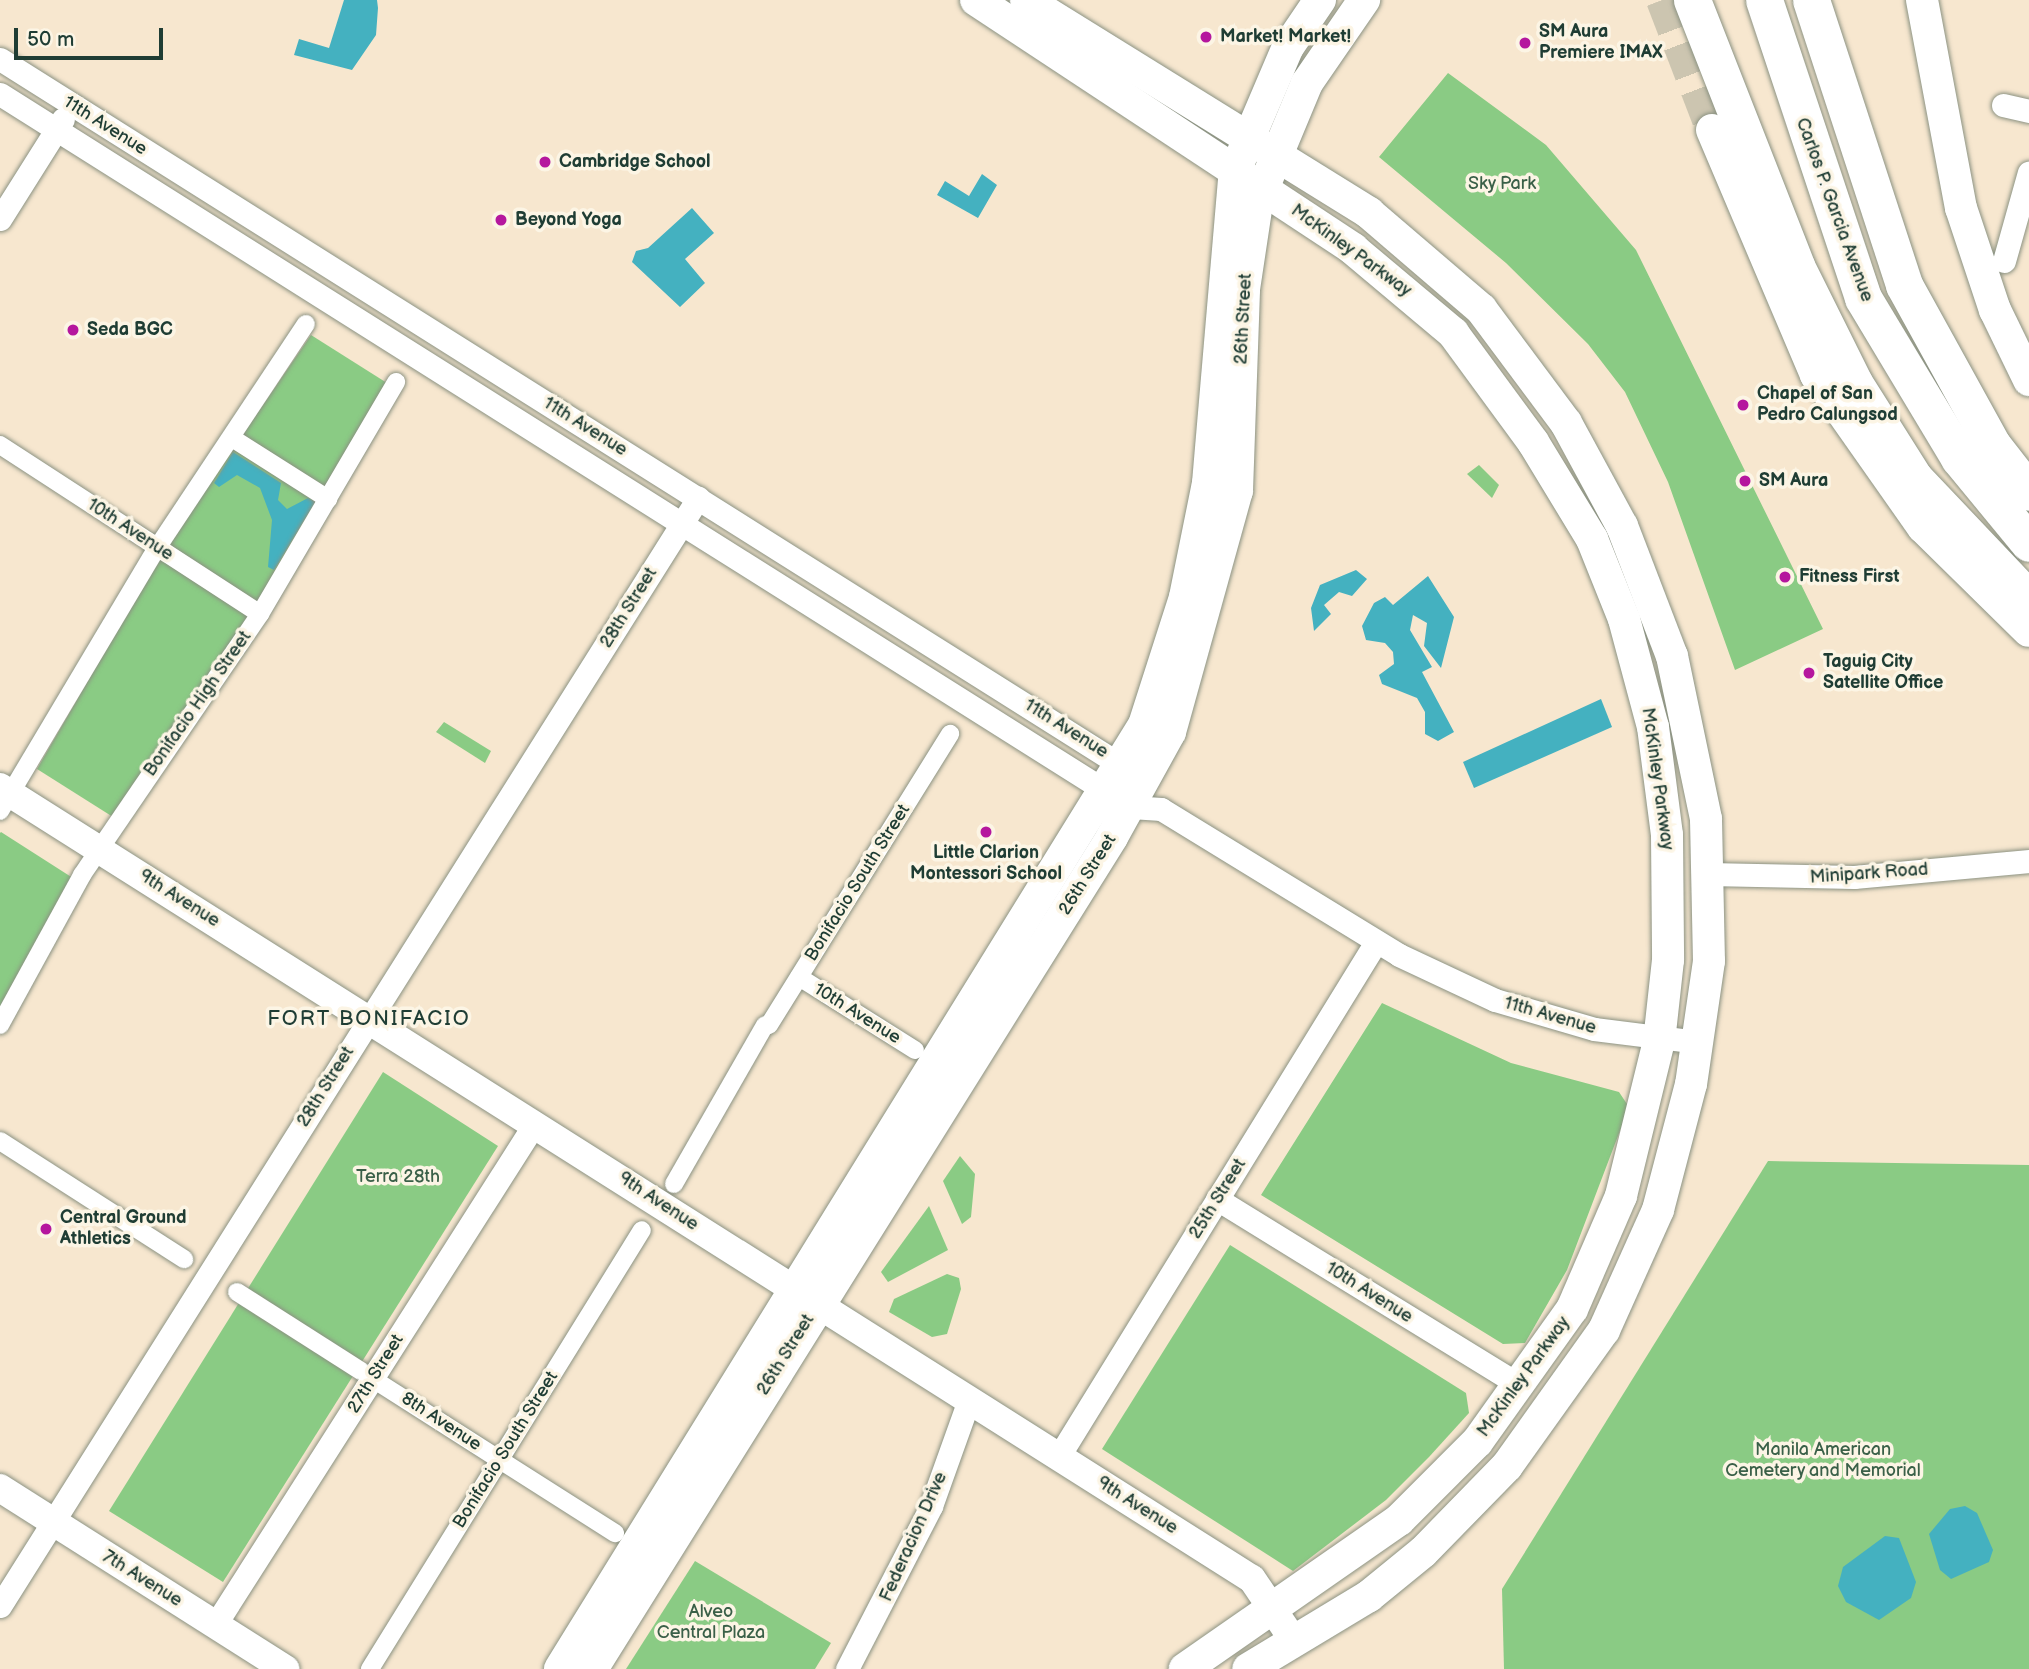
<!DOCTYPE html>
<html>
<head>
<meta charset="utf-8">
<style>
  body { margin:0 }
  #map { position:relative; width:2029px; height:1669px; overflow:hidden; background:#f7e7cf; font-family:"Balsamiq Sans",sans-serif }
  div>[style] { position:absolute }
  .green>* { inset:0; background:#8acb84 }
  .water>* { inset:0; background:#44b1c0 }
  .secondary-tunnel>* { height:32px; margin-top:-16px; transform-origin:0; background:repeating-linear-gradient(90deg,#ccc5b0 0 32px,transparent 0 48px) }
  .roads { filter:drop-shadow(0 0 2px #8b9282) drop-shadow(0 0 2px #8b9282) }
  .pedestrian>* { height:18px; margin:-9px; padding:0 9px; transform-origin:9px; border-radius:9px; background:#fff }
  .minor>* { height:23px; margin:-11.5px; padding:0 11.5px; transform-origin:11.5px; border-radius:11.5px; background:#fff }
  .tertiary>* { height:28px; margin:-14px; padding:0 14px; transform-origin:14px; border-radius:14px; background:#fff }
  .secondary>* { height:32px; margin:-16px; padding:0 16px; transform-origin:16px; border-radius:16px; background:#fff }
  .primary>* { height:37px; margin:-18.5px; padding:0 18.5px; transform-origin:18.5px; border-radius:18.5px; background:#fff }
  .dots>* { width:19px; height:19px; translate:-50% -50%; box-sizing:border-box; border:4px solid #fcf5e5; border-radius:50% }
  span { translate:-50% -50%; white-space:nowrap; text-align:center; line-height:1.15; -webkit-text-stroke:7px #fcf5e5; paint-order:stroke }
  .poi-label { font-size:18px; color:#1f3d34; font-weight:700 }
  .left { translate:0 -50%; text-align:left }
  .street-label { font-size:18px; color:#1f3d34 }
  .park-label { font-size:18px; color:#3a6048 }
  .quarter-label { font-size:21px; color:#1f3d34; letter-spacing:2px }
  .scale { position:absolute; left:14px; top:28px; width:149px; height:32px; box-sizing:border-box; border:4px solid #1f3d34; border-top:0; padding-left:9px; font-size:21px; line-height:24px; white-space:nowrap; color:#1f3d34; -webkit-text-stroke:5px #fcf5e5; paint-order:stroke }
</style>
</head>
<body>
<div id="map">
  <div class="green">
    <i style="clip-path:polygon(1448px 73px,1546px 145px,1636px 250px,1823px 629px,1735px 670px,1668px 482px,1625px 392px,1588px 344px,1506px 263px,1379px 157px)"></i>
    <i style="clip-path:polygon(311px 335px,387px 383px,256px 606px,113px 817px,37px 769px,166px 546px)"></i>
    <i style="clip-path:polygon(1479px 465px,1499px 485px,1492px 498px,1467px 474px)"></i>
    <i style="clip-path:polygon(444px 722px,491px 751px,485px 763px,436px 732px)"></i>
    <i style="clip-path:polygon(1px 832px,76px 880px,0 1012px,0 833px)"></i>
    <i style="clip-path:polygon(1382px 1003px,1511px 1063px,1619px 1092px,1629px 1107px,1567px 1270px,1525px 1343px,1503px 1344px,1261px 1195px)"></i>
    <i style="clip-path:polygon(383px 1072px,498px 1146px,223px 1582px,109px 1511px)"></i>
    <i style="clip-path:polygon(960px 1156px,975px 1174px,971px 1217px,962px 1224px,943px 1181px)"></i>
    <i style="clip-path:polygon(1768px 1161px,2029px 1165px,2029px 1669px,1504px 1669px,1502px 1589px)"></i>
    <i style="clip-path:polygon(929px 1206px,948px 1250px,888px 1282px,881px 1272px)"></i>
    <i style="clip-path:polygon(1230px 1245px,1466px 1393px,1469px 1413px,1429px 1457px,1386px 1500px,1293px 1571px,1102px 1449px)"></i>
    <i style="clip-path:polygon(947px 1274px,959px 1278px,961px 1289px,947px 1334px,932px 1337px,889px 1312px,894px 1299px)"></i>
    <i style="clip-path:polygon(695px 1561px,831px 1643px,815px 1669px,626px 1669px)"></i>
  </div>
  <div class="water">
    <i style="clip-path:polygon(344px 0,377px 0,378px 8px,376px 35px,352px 70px,294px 55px,299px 39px,329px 48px)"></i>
    <i style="clip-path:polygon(982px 174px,997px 185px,978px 218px,937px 195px,945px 181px,969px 196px)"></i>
    <i style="clip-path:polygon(692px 208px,714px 233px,685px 259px,705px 283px,680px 307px,632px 262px,636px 251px,648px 248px)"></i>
    <i style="clip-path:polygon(233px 452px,281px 483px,278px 500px,287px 509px,308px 498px,315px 502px,274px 570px,268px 567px,272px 520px,260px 488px,237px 475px,219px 487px,214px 483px)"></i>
    <i style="clip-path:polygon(1356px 570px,1367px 579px,1352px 596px,1339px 592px,1324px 605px,1331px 614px,1314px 631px,1311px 608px,1320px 585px)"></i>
    <i style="clip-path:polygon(1428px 576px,1454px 617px,1441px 668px,1424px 646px,1427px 623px,1413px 615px,1410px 630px,1432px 667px,1422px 672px,1454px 732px,1438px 741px,1425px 734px,1425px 712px,1417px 698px,1382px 684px,1379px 675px,1394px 664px,1393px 652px,1385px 643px,1366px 640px,1362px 626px,1374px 603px,1385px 597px,1393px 605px)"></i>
    <i style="clip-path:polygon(1601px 699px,1612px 727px,1474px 788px,1463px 762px)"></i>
    <i style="clip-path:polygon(1965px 1506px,1977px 1513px,1993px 1550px,1989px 1562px,1951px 1579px,1940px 1570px,1929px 1534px,1950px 1509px)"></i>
    <i style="clip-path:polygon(1885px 1536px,1899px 1538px,1916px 1582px,1911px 1598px,1879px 1620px,1846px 1602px,1838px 1586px,1843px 1567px)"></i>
  </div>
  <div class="secondary-tunnel">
    <i style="left:1662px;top:0;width:139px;rotate:69deg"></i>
  </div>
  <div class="roads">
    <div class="pedestrian">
      <i style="left:232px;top:438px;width:114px;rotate:32.4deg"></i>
      <i style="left:0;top:445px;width:310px;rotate:33deg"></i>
      <i style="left:0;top:811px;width:306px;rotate:-59.2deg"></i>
      <i style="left:157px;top:548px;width:269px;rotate:-56.4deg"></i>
      <i style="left:799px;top:977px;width:137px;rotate:32.2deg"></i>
      <i style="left:0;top:1025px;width:171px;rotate:-61.3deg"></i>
      <i style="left:82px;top:875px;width:316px;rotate:-55.7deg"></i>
      <i style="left:260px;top:614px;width:269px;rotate:-59.6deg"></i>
      <i style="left:769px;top:1025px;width:343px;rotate:-58.1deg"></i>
      <i style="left:0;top:1141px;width:219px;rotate:32.7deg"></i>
      <i style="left:674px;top:1184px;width:183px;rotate:-60.2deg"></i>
      <i style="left:237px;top:1292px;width:147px;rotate:32.5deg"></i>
      <i style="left:373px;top:1379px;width:287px;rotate:32.5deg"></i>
      <i style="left:370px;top:1669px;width:516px;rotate:-58.22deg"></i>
    </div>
    <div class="minor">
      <i style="left:0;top:59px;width:1338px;rotate:32.21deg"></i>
      <i style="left:0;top:94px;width:1337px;rotate:32.23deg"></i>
      <i style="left:1131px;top:807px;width:30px;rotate:4deg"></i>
      <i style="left:1161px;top:809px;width:279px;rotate:31.5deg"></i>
      <i style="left:1399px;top:955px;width:106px;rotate:25.1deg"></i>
      <i style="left:1495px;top:1000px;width:103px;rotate:16.3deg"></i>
      <i style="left:1594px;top:1029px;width:106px;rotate:7.1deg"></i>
      <i style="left:2003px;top:105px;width:27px;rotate:13deg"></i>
      <i style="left:0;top:219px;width:118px;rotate:-57.8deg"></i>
      <i style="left:2004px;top:261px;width:92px;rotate:-74.3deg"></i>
      <i style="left:1708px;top:874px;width:146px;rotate:1.2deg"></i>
      <i style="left:1854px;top:877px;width:176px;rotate:-5.2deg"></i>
      <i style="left:1217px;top:1199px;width:357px;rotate:31.6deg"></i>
      <i style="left:1059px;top:1456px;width:604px;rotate:-58.34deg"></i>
      <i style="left:0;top:1606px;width:1310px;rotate:-57.79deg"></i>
      <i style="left:215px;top:1625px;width:595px;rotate:-57.48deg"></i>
      <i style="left:847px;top:1669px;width:183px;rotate:-62.7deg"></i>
      <i style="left:931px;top:1506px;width:113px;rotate:-70.3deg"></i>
    </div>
    <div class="tertiary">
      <i style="left:0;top:787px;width:1481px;rotate:32.32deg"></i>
      <i style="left:1252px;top:1579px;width:75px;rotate:55.9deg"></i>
      <i style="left:0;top:1488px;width:338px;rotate:32.4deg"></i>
    </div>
    <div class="secondary">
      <i style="left:976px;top:0;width:452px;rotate:33.4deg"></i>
      <i style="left:1353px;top:249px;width:131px;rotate:40deg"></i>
      <i style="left:1453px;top:333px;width:135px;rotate:53.7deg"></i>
      <i style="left:1533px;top:442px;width:114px;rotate:58.7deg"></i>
      <i style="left:1592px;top:539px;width:86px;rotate:68.2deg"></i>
      <i style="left:1624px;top:619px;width:112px;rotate:75deg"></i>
      <i style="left:1653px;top:727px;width:109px;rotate:82.6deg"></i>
      <i style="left:1667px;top:835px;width:125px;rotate:89.5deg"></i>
      <i style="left:1668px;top:960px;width:81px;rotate:96.3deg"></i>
      <i style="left:1659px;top:1041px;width:160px;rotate:103.8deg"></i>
      <i style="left:1621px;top:1196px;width:123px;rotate:113.4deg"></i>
      <i style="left:1572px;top:1309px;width:163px;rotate:125.5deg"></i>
      <i style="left:1477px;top:1442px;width:110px;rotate:135deg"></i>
      <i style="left:1399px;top:1520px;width:261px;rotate:145.2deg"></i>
      <i style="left:1026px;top:0;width:404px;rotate:31.8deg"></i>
      <i style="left:1369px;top:213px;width:148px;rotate:40.6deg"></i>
      <i style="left:1481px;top:309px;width:142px;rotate:53.3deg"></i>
      <i style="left:1566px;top:423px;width:117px;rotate:61.5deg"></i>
      <i style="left:1622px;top:526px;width:139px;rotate:69deg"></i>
      <i style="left:1672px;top:656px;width:167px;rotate:78.2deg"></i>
      <i style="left:1706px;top:819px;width:142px;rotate:88.8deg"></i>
      <i style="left:1709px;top:961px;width:124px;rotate:98.3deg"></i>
      <i style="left:1691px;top:1084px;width:130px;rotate:104.7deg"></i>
      <i style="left:1658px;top:1210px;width:132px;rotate:114.2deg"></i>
      <i style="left:1604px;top:1330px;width:167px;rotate:125.5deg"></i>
      <i style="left:1507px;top:1466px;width:120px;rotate:134.3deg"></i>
      <i style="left:1423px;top:1552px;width:70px;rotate:140.8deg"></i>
      <i style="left:1369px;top:1596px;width:141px;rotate:148.9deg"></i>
      <i style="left:1922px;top:0;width:212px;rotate:79.4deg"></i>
      <i style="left:1961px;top:208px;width:108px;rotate:71.6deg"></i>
      <i style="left:1995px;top:310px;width:78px;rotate:64.1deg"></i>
      <i style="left:1712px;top:130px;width:266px;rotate:67deg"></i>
      <i style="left:1816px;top:375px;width:186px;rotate:54.9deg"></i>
      <i style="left:1923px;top:527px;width:148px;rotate:44.5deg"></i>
      <i style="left:560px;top:1669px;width:1110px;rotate:-58.26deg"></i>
      <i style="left:1144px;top:725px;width:134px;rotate:-72.2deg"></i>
      <i style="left:1185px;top:597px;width:116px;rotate:-78.6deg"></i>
      <i style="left:1208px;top:483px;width:313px;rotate:-85.1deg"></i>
      <i style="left:1235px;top:171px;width:135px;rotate:-66.9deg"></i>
      <i style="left:1288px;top:47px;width:57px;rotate:-55.8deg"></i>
      <i style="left:592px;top:1669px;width:981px;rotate:-57.99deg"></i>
      <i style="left:1112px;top:837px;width:120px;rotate:-61.1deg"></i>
      <i style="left:1170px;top:732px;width:250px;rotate:-74.5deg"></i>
      <i style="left:1237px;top:491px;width:202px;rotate:-88deg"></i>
      <i style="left:1244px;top:289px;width:87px;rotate:-81.4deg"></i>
      <i style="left:1257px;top:203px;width:130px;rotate:-67.4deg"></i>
      <i style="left:1307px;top:83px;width:101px;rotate:-55.5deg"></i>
    </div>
    <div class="primary">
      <i style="left:1692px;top:0;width:286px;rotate:68.6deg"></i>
      <i style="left:1796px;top:266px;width:131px;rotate:63.6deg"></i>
      <i style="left:1854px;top:383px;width:112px;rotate:57.7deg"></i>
      <i style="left:1914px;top:478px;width:167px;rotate:46.5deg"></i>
      <i style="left:1764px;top:0;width:314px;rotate:71.6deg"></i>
      <i style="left:1863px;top:298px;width:187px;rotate:59deg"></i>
      <i style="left:1959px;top:458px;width:110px;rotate:50.5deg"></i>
      <i style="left:1811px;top:0;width:300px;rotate:71.9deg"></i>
      <i style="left:1904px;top:285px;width:184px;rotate:61.1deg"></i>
      <i style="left:1993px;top:446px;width:58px;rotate:52deg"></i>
    </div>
  </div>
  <div class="dots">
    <i style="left:1206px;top:37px;background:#b5179e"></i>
    <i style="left:1525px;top:43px;background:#b5179e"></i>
    <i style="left:545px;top:162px;background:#b5179e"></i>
    <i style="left:501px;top:220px;background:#b5179e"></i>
    <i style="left:73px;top:330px;background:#b5179e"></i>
    <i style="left:1743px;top:405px;background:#b5179e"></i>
    <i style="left:1745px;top:481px;background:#b5179e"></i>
    <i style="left:1785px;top:577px;background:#b5179e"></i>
    <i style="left:1809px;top:673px;background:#b5179e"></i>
    <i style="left:986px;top:832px;background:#b5179e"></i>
    <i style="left:46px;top:1229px;background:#b5179e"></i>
  </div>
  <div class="poi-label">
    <span class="left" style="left:1539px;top:43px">SM Aura<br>Premiere IMAX</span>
    <span class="left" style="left:1220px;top:37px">Market! Market!</span>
    <span class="left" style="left:559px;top:162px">Cambridge School</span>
    <span class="left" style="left:515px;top:220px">Beyond Yoga</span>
    <span class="left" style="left:87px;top:330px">Seda BGC</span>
    <span class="left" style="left:1757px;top:405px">Chapel of San<br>Pedro Calungsod</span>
    <span class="left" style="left:1759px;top:481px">SM Aura</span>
    <span class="left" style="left:1799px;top:577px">Fitness First</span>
    <span class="left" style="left:1823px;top:673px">Taguig City<br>Satellite Office</span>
    <span style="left:986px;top:864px">Little Clarion<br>Montessori School</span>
    <span class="left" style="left:60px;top:1229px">Central Ground<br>Athletics</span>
  </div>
  <div class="street-label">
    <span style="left:105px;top:126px;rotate:32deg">11th Avenue</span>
    <span style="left:1834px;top:210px;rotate:70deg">Carlos P. Garcia Avenue</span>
    <span style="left:1351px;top:251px;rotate:36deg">McKinley Parkway</span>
    <span style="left:1244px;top:319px;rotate:-87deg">26th Street</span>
    <span style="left:585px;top:427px;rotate:32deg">11th Avenue</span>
    <span style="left:130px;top:530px;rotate:33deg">10th Avenue</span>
    <span style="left:629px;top:608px;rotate:-58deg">28th Street</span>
    <span style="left:198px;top:704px;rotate:-55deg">Bonifacio High Street</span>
    <span style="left:1066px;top:729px;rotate:32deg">11th Avenue</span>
    <span style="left:1657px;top:779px;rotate:82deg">McKinley Parkway</span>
    <span style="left:1869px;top:874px;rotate:-4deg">Minipark Road</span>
    <span style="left:1088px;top:875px;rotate:-58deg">26th Street</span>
    <span style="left:858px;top:883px;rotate:-58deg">Bonifacio South Street</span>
    <span style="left:179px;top:899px;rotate:32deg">9th Avenue</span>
    <span style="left:857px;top:1014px;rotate:32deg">10th Avenue</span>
    <span style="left:1550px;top:1016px;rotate:16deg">11th Avenue</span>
    <span style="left:326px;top:1087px;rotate:-58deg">28th Street</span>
    <span style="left:1218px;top:1199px;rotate:-58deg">25th Street</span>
    <span style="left:658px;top:1202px;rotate:33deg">9th Avenue</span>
    <span style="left:1369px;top:1293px;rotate:32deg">10th Avenue</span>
    <span style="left:786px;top:1355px;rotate:-58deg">26th Street</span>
    <span style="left:376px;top:1374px;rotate:-58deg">27th Street</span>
    <span style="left:1524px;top:1377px;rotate:-54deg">McKinley Parkway</span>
    <span style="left:441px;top:1422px;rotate:33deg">8th Avenue</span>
    <span style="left:506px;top:1450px;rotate:-58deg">Bonifacio South Street</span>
    <span style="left:1137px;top:1506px;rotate:32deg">9th Avenue</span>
    <span style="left:914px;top:1537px;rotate:-66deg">Federacion Drive</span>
    <span style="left:142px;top:1579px;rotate:32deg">7th Avenue</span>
  </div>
  <div class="park-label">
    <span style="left:1502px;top:184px">Sky Park</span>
    <span style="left:398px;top:1177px">Terra 28th</span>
    <span style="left:1823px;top:1461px">Manila American<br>Cemetery and Memorial</span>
    <span style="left:711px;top:1623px">Alveo<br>Central Plaza</span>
  </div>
  <div class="quarter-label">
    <span style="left:369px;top:1019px">FORT BONIFACIO</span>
  </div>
  <div class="scale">50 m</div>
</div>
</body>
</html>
